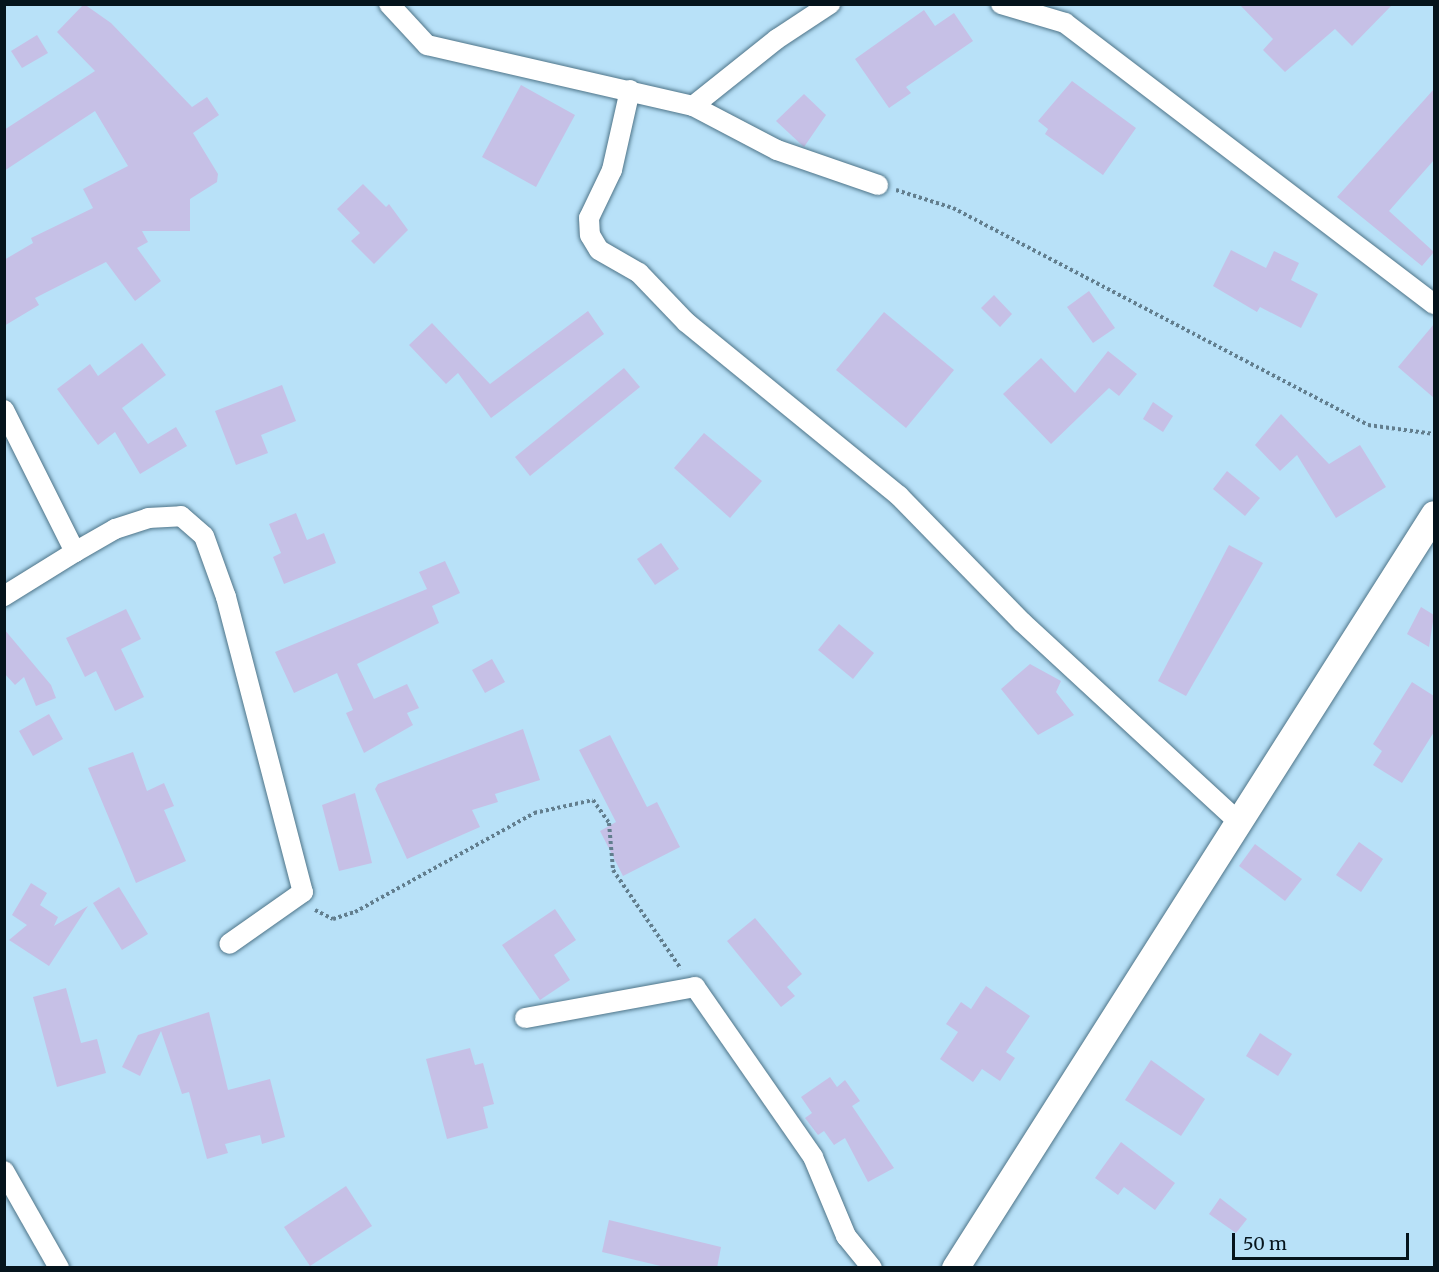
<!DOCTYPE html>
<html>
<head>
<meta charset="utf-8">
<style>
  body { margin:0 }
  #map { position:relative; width:1439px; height:1272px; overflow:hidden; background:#b8e1f8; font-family:Merriweather,serif }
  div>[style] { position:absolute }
  .building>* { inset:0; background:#c6c0e6 }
  .path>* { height:4px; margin-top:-2px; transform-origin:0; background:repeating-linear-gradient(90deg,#627e8e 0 3px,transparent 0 6px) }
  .roads { filter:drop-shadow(0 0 2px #4e7488) drop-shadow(0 0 2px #4e7488) }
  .street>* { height:20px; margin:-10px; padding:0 10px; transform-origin:10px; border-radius:10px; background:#fff }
  .secondary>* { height:27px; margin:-13.5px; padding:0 13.5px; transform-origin:13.5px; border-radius:13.5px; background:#fff }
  span { translate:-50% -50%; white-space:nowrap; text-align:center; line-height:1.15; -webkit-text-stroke:5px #b8e1f8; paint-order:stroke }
  .frame { position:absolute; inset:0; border:6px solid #05141c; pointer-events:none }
  .scale { position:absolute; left:1232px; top:1233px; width:177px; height:27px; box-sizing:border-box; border:3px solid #05141c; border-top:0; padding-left:8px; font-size:18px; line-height:21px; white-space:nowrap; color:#05141c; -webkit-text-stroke:4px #b8e1f8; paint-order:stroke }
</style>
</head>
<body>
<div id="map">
  <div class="building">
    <i style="clip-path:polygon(84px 4px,111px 23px,192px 107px,207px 97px,219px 115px,193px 133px,218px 174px,217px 182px,190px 199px,190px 231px,142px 231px,148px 242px,137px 248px,161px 281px,135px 301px,106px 262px,35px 298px,39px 305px,4px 326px,4px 260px,33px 243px,31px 238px,93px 208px,83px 189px,128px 166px,95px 111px,4px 171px,4px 130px,95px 71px,57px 32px)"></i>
    <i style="clip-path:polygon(1239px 4px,1393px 4px,1352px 46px,1335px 29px,1285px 72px,1263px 50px,1273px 39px)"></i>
    <i style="clip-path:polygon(924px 10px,935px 26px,954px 13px,973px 41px,906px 87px,911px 93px,889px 108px,855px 59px)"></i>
    <i style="clip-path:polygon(37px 35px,48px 53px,22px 68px,11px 51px)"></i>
    <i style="clip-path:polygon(1072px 81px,1136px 128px,1103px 175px,1045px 134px,1048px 129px,1038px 121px)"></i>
    <i style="clip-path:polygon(521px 85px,575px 115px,536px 187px,482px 157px)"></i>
    <i style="clip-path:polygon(1434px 89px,1434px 160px,1389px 211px,1434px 252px,1422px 266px,1337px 197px)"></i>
    <i style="clip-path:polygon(804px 94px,826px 115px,804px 147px,776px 121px)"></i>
    <i style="clip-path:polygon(363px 184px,386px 207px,389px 204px,408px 230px,374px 264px,351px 241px,360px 233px,337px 209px)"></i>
    <i style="clip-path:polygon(1231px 250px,1266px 268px,1274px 251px,1299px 263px,1291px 280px,1318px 294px,1301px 328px,1260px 307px,1257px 312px,1213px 286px)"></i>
    <i style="clip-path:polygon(1089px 291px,1115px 328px,1093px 343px,1067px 307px)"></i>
    <i style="clip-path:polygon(994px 295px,1012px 314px,1000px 327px,981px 308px)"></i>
    <i style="clip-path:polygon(588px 311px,604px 334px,491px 418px,458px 373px,446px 384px,409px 345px,432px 323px,490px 384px)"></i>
    <i style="clip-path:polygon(884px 312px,954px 370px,906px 428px,836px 370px)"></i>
    <i style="clip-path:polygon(1434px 324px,1434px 398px,1398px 367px)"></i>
    <i style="clip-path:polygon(142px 343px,166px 375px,122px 408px,148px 444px,176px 427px,187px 446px,140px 474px,115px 432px,98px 445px,57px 389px,90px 364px,98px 376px)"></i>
    <i style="clip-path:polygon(1108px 351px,1137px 374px,1119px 396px,1109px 388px,1051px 444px,1003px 394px,1041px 358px,1075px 393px)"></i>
    <i style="clip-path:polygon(624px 368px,640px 387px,530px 476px,515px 457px)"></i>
    <i style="clip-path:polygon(282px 385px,296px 421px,261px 435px,268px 453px,236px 465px,215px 411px)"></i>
    <i style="clip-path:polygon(1153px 402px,1173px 416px,1163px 432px,1143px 419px)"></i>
    <i style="clip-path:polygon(1281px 414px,1329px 464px,1360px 445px,1386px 487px,1336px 518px,1297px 455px,1280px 471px,1255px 445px)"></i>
    <i style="clip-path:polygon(704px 433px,762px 481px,730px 518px,674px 468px)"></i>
    <i style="clip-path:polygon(1227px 471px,1260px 498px,1245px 516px,1213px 489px)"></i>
    <i style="clip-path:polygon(296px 513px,307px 540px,324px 533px,336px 563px,284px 584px,273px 557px,281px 553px,269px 524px)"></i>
    <i style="clip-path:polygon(661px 543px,679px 569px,655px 585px,637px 559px)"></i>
    <i style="clip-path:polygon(1229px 545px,1263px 563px,1186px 696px,1158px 681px)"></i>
    <i style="clip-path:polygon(445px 561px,460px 593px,432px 606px,439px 623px,357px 664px,374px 699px,407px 684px,419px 708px,407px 713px,413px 725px,364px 753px,346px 713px,353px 710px,337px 673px,294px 693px,275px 652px,427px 589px,419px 572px)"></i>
    <i style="clip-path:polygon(1421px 607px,1434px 615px,1429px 647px,1407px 634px)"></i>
    <i style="clip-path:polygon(126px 609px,141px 639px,121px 649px,144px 697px,115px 711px,96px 671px,85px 677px,66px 638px)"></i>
    <i style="clip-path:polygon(839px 624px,874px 653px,853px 679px,818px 650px)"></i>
    <i style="clip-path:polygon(4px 629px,51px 685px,56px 698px,36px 706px,24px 677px,15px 685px,4px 673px)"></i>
    <i style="clip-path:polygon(492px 659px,505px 682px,485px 693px,472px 670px)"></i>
    <i style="clip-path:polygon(1030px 664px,1061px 681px,1056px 692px,1074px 715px,1038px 735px,1001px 689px)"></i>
    <i style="clip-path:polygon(1412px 682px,1434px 696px,1434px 732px,1402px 783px,1373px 765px,1382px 751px,1373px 744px)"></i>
    <i style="clip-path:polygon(49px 714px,63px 739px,33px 756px,19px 731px)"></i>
    <i style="clip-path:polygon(523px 729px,540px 780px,495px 794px,498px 802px,472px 810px,480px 827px,407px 859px,375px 789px,378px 784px)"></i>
    <i style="clip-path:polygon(610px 735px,647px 807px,657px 802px,680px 847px,623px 876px,600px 831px,616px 822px,579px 750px)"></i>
    <i style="clip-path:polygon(133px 752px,147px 791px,164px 783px,174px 806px,164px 810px,186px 861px,136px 883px,88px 768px)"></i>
    <i style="clip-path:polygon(355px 793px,372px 863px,339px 871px,322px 805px)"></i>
    <i style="clip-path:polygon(1359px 842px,1383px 859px,1361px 892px,1336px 875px)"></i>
    <i style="clip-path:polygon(1255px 844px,1302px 879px,1285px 901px,1239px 866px)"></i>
    <i style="clip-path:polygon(31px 883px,47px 893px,40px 905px,58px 917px,54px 926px,88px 906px,49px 966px,9px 940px,27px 925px,12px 915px)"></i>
    <i style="clip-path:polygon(119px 887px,148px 934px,122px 950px,93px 903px)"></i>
    <i style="clip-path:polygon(555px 909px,576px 940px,554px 955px,570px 980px,540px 1000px,502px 945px)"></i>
    <i style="clip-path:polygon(755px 918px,802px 974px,787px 987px,795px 996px,781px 1007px,727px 941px)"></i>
    <i style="clip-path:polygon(986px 986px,1030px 1016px,1006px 1052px,1015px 1058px,1000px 1081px,982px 1069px,973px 1082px,940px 1059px,958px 1032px,946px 1024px,961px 1002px,971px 1009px)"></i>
    <i style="clip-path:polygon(66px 988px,81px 1043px,97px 1039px,106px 1073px,57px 1087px,33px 997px)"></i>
    <i style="clip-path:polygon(209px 1012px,228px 1090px,270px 1079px,285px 1137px,262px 1144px,260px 1135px,225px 1144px,228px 1153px,207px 1159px,189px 1092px,182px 1094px,161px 1031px,140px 1076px,122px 1067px,138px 1035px)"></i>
    <i style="clip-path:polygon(1260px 1033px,1292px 1054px,1278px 1076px,1246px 1056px)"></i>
    <i style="clip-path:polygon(470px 1048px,475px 1065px,483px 1063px,494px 1104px,483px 1107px,488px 1128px,447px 1139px,426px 1059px)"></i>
    <i style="clip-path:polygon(1151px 1060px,1205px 1099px,1181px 1136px,1125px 1100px)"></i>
    <i style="clip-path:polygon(830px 1077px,837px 1087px,845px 1080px,860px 1101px,852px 1106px,894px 1168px,868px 1182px,845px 1138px,834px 1145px,824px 1131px,818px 1135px,805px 1118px,812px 1113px,801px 1097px)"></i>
    <i style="clip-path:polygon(1121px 1142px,1175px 1183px,1155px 1210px,1124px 1187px,1118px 1195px,1095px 1178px)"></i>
    <i style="clip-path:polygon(346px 1186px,372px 1226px,310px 1266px,284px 1227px)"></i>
    <i style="clip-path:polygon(1220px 1198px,1247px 1219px,1236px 1233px,1209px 1214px)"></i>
    <i style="clip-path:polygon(609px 1220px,721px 1247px,717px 1268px,669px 1268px,602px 1252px)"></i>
  </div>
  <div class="path">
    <i style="left:896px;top:190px;width:60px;rotate:17.5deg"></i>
    <i style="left:953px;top:208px;width:468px;rotate:27.6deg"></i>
    <i style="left:1368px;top:425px;width:67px;rotate:7.8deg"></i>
    <i style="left:315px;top:910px;width:20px;rotate:27deg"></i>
    <i style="left:333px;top:919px;width:23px;rotate:-18deg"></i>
    <i style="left:355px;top:912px;width:205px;rotate:-28.9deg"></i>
    <i style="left:534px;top:813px;width:60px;rotate:-12.4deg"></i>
    <i style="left:593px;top:800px;width:28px;rotate:55deg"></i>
    <i style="left:609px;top:823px;width:47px;rotate:85.1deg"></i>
    <i style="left:613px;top:870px;width:120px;rotate:55.5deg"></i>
  </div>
  <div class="roads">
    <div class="street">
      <i style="left:389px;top:4px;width:56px;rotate:47.2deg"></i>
      <i style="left:427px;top:45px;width:273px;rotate:12.9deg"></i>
      <i style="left:693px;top:106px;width:107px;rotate:-38.6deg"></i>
      <i style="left:777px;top:39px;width:64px;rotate:-33.4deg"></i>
      <i style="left:1001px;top:4px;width:67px;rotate:16.5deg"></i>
      <i style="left:1065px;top:23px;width:464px;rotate:37.3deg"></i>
      <i style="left:630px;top:90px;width:82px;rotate:102.7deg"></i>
      <i style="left:612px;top:170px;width:53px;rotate:115.6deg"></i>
      <i style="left:589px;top:218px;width:17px;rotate:87deg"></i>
      <i style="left:590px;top:235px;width:17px;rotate:59deg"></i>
      <i style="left:599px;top:250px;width:46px;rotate:29.9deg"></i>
      <i style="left:639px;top:273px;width:68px;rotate:46.2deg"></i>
      <i style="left:686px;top:322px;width:275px;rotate:39.2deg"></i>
      <i style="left:899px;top:496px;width:176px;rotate:45.7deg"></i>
      <i style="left:1022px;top:622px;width:294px;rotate:42.7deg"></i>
      <i style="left:693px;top:106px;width:95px;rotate:27.6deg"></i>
      <i style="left:777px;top:150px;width:107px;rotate:19.1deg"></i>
      <i style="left:4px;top:410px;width:159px;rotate:63.4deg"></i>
      <i style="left:75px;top:552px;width:84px;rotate:148.2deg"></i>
      <i style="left:75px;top:552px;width:46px;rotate:-29.9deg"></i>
      <i style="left:115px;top:529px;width:35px;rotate:-18deg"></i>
      <i style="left:148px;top:518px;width:33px;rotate:-3deg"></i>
      <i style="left:181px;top:516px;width:30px;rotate:41deg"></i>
      <i style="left:204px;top:536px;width:65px;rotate:70.2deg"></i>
      <i style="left:226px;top:597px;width:305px;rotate:75.4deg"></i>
      <i style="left:303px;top:892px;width:90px;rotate:144.9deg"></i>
      <i style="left:525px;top:1018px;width:173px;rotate:-10.3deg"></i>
      <i style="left:695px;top:987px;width:207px;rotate:55.2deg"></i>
      <i style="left:813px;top:1157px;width:86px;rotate:67.3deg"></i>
      <i style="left:846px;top:1236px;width:41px;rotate:50.9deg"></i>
      <i style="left:4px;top:1171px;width:112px;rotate:60.4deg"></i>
    </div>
    <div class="secondary">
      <i style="left:955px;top:1268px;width:893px;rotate:-57.57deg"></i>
    </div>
  </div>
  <div class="frame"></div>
  <div class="scale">50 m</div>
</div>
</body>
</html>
